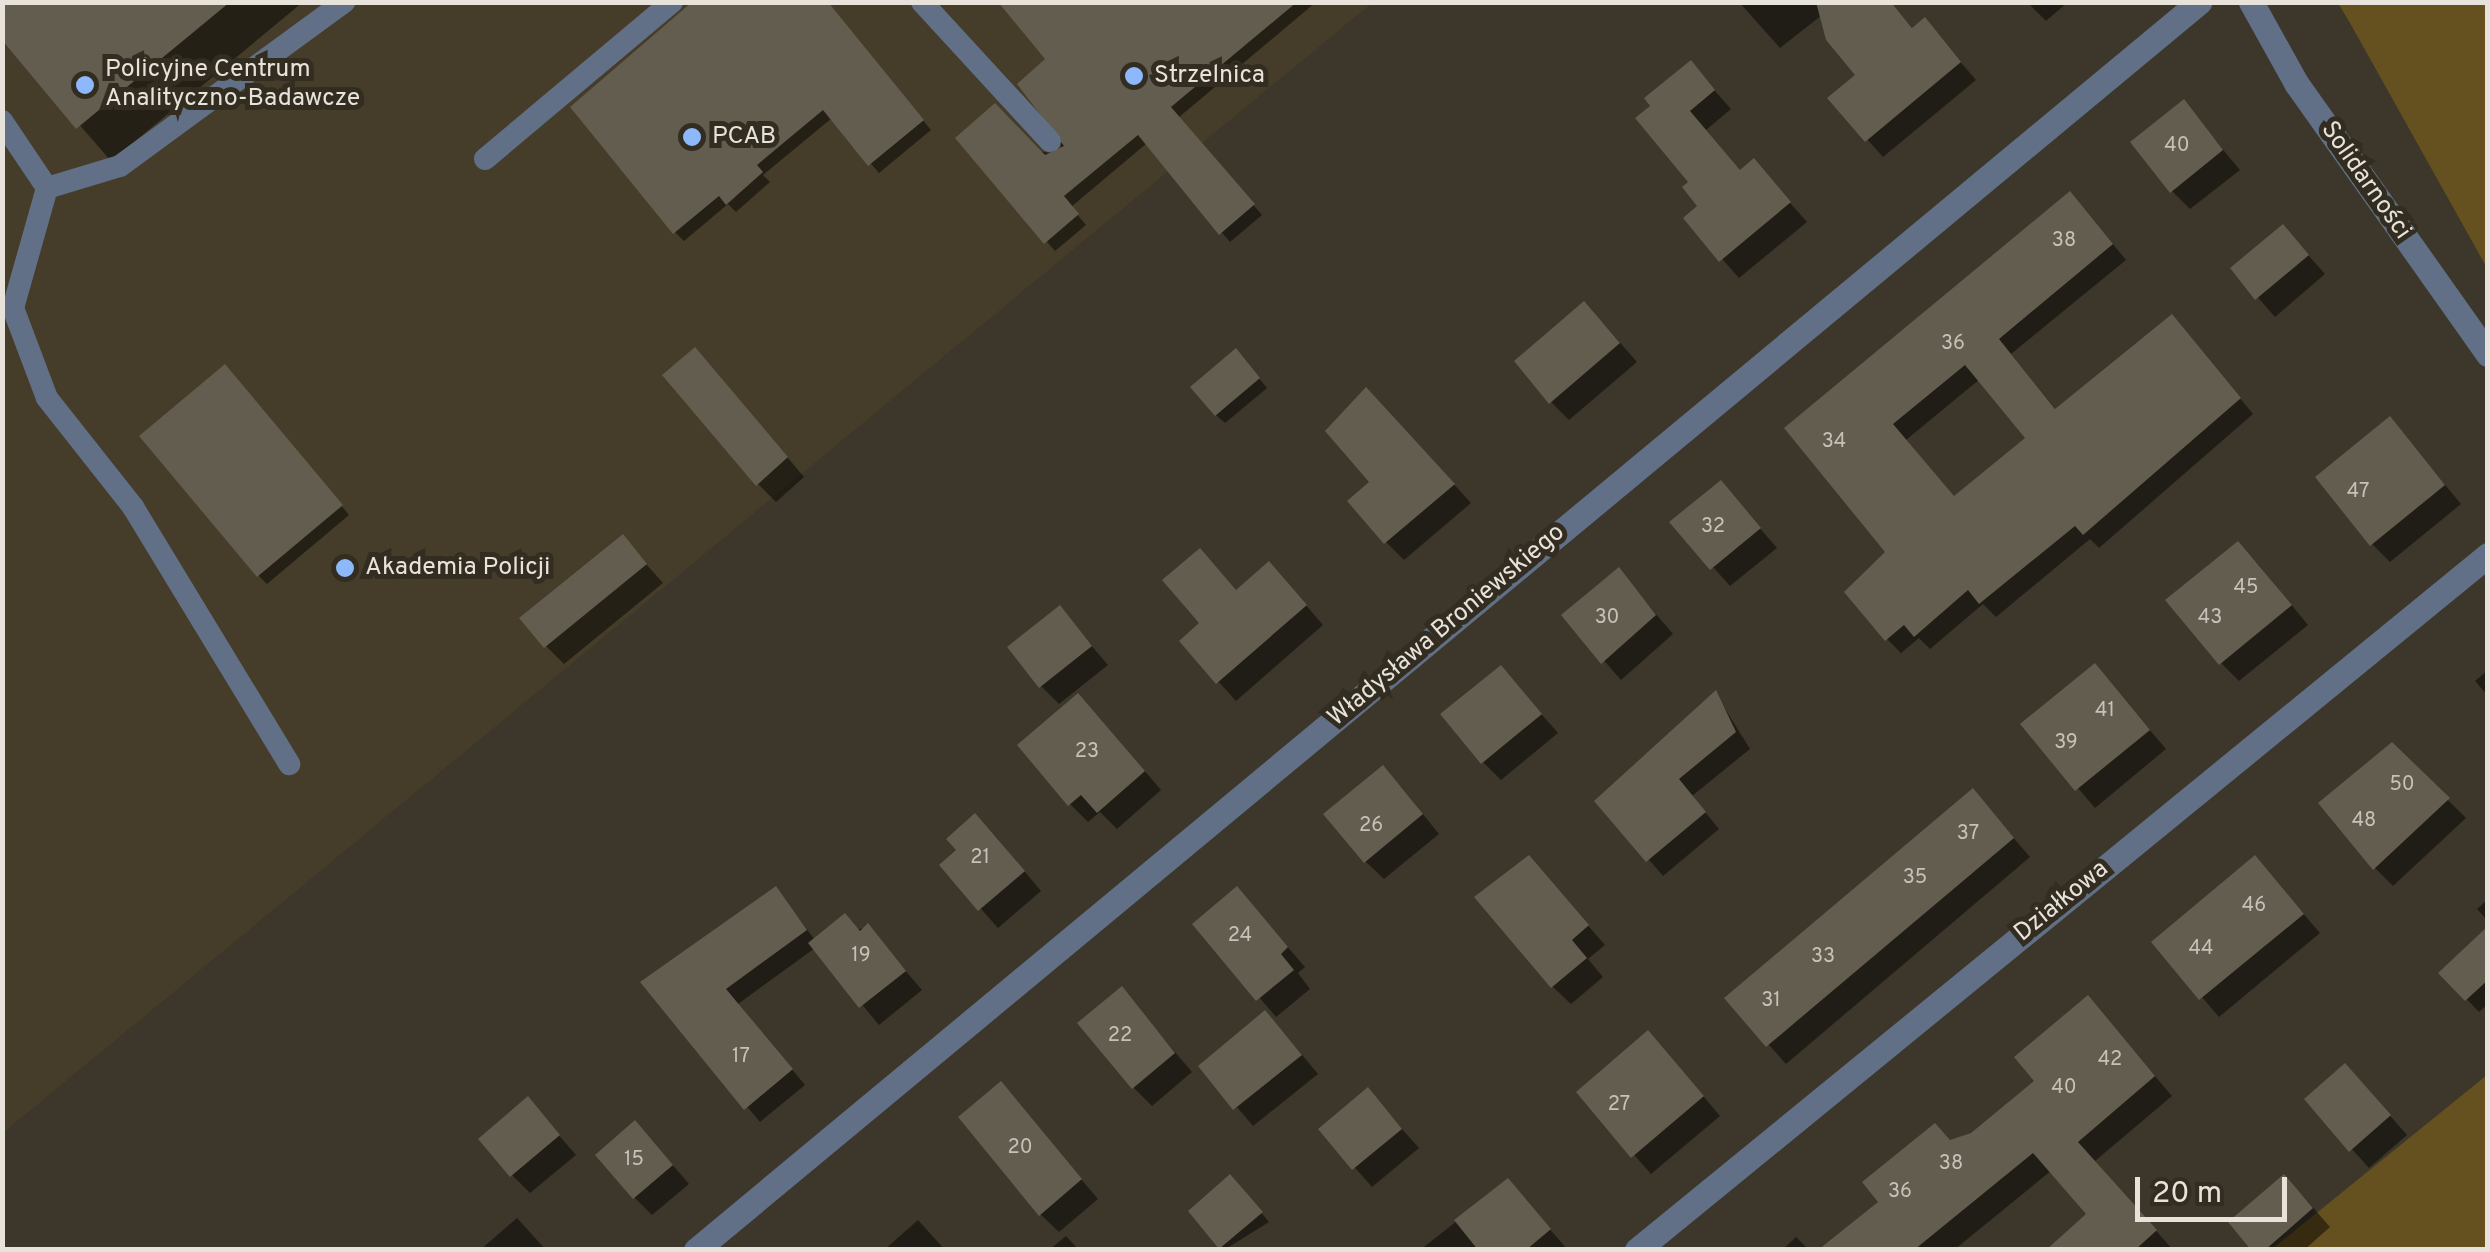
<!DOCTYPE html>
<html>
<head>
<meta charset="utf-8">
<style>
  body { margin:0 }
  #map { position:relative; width:2490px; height:1252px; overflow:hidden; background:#3c372a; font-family:Overpass,sans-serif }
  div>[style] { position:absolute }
  .built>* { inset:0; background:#453c29 }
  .green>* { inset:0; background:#65511f }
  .shadow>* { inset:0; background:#0007 }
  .building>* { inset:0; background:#635d50 }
  .lane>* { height:22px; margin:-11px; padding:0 11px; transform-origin:11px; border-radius:11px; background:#617086 }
  .street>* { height:25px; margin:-12.5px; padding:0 12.5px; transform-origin:12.5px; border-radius:12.5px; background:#617086 }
  .dots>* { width:28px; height:28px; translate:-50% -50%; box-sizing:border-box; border:5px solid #322d20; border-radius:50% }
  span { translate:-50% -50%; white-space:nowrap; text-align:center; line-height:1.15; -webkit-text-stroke:10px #322d20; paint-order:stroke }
  .number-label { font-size:20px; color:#c6c2b8 }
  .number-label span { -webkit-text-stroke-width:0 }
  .poi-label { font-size:25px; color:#e7e3db }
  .left { translate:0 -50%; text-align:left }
  .street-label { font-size:25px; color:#e7e3db }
  .frame { position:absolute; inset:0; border:5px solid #e7e3db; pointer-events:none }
  .scale { position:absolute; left:2135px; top:1177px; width:152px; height:45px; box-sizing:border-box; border:5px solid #e7e3db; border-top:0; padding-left:12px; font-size:30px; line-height:35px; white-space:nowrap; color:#e7e3db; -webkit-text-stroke:8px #322d20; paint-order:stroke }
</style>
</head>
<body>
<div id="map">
  <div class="built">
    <i style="clip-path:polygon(3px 3px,1372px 3px,3px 1133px)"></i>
  </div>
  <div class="green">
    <i style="clip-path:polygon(2338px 3px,2487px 3px,2487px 268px,2350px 23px)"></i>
    <i style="clip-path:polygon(2487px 1075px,2487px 1249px,2272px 1249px)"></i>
  </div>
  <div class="shadow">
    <i style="clip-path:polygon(13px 2px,303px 2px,111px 161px,2px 36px)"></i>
    <i style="clip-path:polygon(826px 2px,931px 130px,879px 173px,832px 118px,763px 175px,770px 182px,736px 212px,728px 204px,684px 241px,675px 232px)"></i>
    <i style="clip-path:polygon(1001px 2px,1316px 2px,1178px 118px,1262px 215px,1230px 242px,1147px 143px,1071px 207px,1086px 225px,1055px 251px,958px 138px,1062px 155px,1049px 60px)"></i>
    <i style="clip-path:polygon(1739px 2px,1891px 2px,1914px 30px,1925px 21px,1976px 80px,1883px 157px,1830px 98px,1858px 75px,1822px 15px,1780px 48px)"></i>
    <i style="clip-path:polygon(2027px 2px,2068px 2px,2046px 21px)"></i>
    <i style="clip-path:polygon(1690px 63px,1731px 109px,1706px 130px,1741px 172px,1754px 162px,1807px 222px,1739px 278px,1686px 218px,1701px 206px,1692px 182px,1639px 118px)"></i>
    <i style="clip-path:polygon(2184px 103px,2240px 170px,2190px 209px,2172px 191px)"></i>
    <i style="clip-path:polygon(evenodd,2084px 209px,2126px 260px,2011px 354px,2057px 411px,2186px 332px,2253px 414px,2099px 548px,2090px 539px,1996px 617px,1983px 604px,1930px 649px,1919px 638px,1901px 653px,1887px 639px,1888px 552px,1788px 428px,2084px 209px,1980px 379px,2029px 439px,1955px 498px,1906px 440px,1980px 379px)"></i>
    <i style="clip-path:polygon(2283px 227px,2325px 274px,2275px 317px,2233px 269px)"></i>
    <i style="clip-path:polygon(1602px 322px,1637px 362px,1569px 420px,1551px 402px)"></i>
    <i style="clip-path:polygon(1244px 360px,1267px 388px,1225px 423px,1216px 415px)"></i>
    <i style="clip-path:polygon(713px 369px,804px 477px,776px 502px,758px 484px)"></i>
    <i style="clip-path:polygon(233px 376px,349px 515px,267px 584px,258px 575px)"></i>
    <i style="clip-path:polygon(1384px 408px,1471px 503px,1404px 560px,1386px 542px)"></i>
    <i style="clip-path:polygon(2390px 419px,2461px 504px,2390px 562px,2372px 544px)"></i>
    <i style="clip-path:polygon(1721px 483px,1777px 548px,1730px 586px,1673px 522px)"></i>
    <i style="clip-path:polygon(622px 537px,663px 583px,564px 664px,546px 646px)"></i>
    <i style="clip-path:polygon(2256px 562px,2308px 625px,2239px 681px,2221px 663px)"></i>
    <i style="clip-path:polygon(1619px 571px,1673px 634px,1621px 680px,1565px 616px)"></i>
    <i style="clip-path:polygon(1287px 583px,1323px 625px,1236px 701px,1182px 641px,1237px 593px)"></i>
    <i style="clip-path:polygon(1059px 608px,1108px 665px,1059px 704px,1041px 686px)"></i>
    <i style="clip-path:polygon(2095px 666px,2166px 749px,2095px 808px,2024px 725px)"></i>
    <i style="clip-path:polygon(1501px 668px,1558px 733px,1501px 780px,1483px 762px)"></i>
    <i style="clip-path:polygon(2488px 670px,2488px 696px,2475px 681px)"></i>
    <i style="clip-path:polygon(1716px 694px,1750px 749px,1692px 796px,1719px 829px,1663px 876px,1598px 801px)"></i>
    <i style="clip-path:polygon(1096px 714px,1161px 790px,1117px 829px,1100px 812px,1088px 822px,1070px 804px)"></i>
    <i style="clip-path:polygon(2392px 745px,2466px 818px,2393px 886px,2375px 868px)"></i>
    <i style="clip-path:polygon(1401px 787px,1439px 834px,1384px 879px,1365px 861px)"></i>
    <i style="clip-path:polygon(1973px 791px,2030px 857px,1786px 1064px,1727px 998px)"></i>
    <i style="clip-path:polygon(993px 834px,1041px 891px,998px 928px,943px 866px)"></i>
    <i style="clip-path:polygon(1529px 858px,1605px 945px,1588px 959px,1603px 977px,1571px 1004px,1552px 986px)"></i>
    <i style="clip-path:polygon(2255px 858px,2320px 933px,2219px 1017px,2155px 942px)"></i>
    <i style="clip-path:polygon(776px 889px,815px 940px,868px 927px,922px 990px,879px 1025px,815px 948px,738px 1004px,805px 1085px,760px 1122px,643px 983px)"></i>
    <i style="clip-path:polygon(1237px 889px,1305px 967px,1298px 973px,1310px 989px,1276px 1017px,1196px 924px)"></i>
    <i style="clip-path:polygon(2488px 899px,2488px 921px,2477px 909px)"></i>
    <i style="clip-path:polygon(2488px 930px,2488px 1004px,2479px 1012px,2442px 973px)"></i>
    <i style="clip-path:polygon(1122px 990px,1192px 1072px,1152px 1106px,1134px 1088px)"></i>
    <i style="clip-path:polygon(2088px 998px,2172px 1096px,2095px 1161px,2173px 1250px,2079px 1250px,2089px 1214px,2052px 1170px,1954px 1250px,1822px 1250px,2038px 1082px)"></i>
    <i style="clip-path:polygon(1283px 1032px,1318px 1074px,1253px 1126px,1202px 1066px)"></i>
    <i style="clip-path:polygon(1666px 1052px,1720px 1116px,1651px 1174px,1579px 1092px)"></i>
    <i style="clip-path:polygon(1001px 1085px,1098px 1199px,1059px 1232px,1040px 1214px)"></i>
    <i style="clip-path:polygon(2363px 1085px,2407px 1135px,2369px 1168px,2308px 1100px)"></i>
    <i style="clip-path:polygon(1368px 1091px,1419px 1148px,1372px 1187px,1322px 1130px)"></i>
    <i style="clip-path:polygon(528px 1100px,576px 1155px,530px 1193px,512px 1175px)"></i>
    <i style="clip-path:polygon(653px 1142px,689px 1184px,652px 1215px,634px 1197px)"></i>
    <i style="clip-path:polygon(1508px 1181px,1567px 1249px,1420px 1250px)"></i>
    <i style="clip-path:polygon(1239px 1186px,1269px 1222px,1224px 1250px,1191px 1211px)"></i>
    <i style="clip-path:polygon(2302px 1195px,2330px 1227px,2304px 1250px,2255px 1250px)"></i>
    <i style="clip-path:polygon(517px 1218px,546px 1250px,480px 1250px)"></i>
    <i style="clip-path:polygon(918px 1220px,945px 1250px,884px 1250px)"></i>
    <i style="clip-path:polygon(1066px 1236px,1079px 1250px,1049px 1250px)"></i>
    <i style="clip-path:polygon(1796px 1237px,1809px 1250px,1782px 1250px)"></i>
  </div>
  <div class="building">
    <i style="clip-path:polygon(2px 2px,230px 2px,76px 129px,2px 40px)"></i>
    <i style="clip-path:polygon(692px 2px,828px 2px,924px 120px,868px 166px,823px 110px,757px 165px,763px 172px,726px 205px,719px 196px,673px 234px,570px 107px)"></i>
    <i style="clip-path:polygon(998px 2px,1297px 2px,1171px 107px,1255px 204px,1219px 235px,1138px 135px,1064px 196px,1079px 214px,1044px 244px,955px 138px,995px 103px,1045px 155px,1064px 146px,1017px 84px,1045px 59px)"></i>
    <i style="clip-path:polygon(1816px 2px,1891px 2px,1912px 28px,1925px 17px,1961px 62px,1865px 142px,1827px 98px,1855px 75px,1826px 40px)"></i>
    <i style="clip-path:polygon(1691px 60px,1715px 90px,1690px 111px,1740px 170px,1754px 158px,1791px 202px,1719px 262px,1683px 218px,1697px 206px,1682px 187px,1688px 182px,1635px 118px,1650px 106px,1644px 98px)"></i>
    <i style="clip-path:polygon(2184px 99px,2223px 150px,2170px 193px,2130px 142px)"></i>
    <i style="clip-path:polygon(evenodd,2070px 191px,2113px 244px,1999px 339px,2055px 409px,2172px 314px,2241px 398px,2083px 535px,2075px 526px,1979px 604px,1968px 590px,1914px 637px,1904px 625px,1885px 641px,1844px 592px,1885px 552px,1784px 428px,2070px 191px,1965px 365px,2025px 438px,1954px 496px,1893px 424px,1965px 365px)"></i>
    <i style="clip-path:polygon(2283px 224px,2309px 255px,2255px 300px,2230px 268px)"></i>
    <i style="clip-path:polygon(1584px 301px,1620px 343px,1549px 404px,1514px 361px)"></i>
    <i style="clip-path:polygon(695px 347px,788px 457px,756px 486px,662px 375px)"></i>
    <i style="clip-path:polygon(1236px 348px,1260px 378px,1215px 416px,1190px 387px)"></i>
    <i style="clip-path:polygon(225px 364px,343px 505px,257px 577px,139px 436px)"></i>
    <i style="clip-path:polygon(1366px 387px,1455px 484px,1384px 544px,1347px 501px,1369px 482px,1325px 431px)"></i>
    <i style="clip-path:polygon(2390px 416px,2445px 485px,2370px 546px,2315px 477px)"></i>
    <i style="clip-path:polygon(1721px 480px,1761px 528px,1710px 570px,1669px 522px)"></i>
    <i style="clip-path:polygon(623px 534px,647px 564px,544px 648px,519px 618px)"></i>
    <i style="clip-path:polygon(2238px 541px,2292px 605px,2219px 665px,2165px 600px)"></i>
    <i style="clip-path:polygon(1200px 548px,1236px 590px,1269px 561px,1307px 605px,1216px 684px,1179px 641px,1199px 623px,1162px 580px)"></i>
    <i style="clip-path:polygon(1619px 567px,1656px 615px,1601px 664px,1561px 615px)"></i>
    <i style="clip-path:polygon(1060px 605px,1092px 646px,1039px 688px,1007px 647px)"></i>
    <i style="clip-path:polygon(2095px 663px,2150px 730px,2075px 791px,2020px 724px)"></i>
    <i style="clip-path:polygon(1501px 665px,1542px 714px,1481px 764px,1440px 714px)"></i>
    <i style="clip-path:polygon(1716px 690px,1736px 732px,1679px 779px,1706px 812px,1646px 862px,1594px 801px)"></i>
    <i style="clip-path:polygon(1078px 693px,1145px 771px,1097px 813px,1081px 795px,1068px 806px,1017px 745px)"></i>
    <i style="clip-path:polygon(2392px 742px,2450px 798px,2373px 870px,2318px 803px)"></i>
    <i style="clip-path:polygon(1383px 765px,1423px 814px,1364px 863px,1323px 814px)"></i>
    <i style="clip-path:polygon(1973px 788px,2014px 838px,1766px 1047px,1724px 998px)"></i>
    <i style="clip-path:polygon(975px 813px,1025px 871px,978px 911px,939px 865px,956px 850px,946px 839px)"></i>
    <i style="clip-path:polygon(1529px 855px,1589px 925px,1572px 940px,1587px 958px,1551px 988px,1474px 897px)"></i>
    <i style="clip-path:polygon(2255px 855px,2304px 914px,2199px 1000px,2151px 942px)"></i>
    <i style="clip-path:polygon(776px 886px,807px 930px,726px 989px,793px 1069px,744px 1110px,640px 982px)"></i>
    <i style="clip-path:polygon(1237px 886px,1288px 947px,1281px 954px,1294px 970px,1256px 1001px,1192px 924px)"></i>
    <i style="clip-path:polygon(845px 913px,860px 931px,868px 923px,906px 971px,859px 1008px,808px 943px)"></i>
    <i style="clip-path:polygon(2488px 926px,2488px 980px,2465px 1001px,2438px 973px)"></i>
    <i style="clip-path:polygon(1122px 986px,1175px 1053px,1132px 1089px,1077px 1023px)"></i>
    <i style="clip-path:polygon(2088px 995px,2155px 1076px,2078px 1142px,2157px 1230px,2135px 1250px,2046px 1250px,2086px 1214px,2033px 1153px,1914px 1250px,1818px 1250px,1878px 1202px,1862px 1182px,1935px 1123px,1950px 1140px,1971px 1133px,2034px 1081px,2014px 1057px)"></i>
    <i style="clip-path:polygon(1265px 1010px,1302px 1055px,1233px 1110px,1198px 1066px)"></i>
    <i style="clip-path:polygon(1648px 1030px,1704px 1096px,1631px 1158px,1576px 1092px)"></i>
    <i style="clip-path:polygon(2345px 1063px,2391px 1115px,2349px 1152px,2304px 1099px)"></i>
    <i style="clip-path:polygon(1001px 1081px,1082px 1179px,1039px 1216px,958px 1117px)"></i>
    <i style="clip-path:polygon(1368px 1087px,1402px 1129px,1352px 1170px,1318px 1129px)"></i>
    <i style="clip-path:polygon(528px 1096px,560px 1135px,510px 1177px,478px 1139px)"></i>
    <i style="clip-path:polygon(635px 1120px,673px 1165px,633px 1199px,595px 1155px)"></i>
    <i style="clip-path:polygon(1230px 1174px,1263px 1212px,1219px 1249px,1188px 1211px)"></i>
    <i style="clip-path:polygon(2284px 1174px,2313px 1208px,2265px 1250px,2251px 1250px,2228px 1222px)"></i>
    <i style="clip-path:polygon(1508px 1178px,1551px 1229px,1526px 1250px,1478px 1250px,1454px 1220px)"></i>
  </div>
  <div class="lane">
    <i style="left:922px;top:2px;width:189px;rotate:47.4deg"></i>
    <i style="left:2px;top:121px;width:81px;rotate:56.1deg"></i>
    <i style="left:47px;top:188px;width:125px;rotate:105.8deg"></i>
    <i style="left:13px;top:308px;width:96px;rotate:69.3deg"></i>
    <i style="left:47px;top:398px;width:139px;rotate:51.7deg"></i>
    <i style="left:133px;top:507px;width:301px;rotate:58.7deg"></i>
    <i style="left:485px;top:159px;width:244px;rotate:-40deg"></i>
    <i style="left:47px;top:188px;width:76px;rotate:-16.8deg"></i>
    <i style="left:120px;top:166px;width:278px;rotate:-36.2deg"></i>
  </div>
  <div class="street">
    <i style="left:2251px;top:2px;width:93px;rotate:60.9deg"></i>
    <i style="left:2296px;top:83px;width:332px;rotate:54.7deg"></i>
    <i style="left:696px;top:1250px;width:1954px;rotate:-39.7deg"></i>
    <i style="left:1637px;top:1250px;width:1099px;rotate:-39.24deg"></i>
  </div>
  <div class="dots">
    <i style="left:1134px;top:76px;background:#8db9fc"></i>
    <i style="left:85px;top:85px;background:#8db9fc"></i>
    <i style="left:692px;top:137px;background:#8db9fc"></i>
    <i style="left:345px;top:568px;background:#8db9fc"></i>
  </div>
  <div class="number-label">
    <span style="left:2177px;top:146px">40</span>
    <span style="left:2064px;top:241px">38</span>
    <span style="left:1953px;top:344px">36</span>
    <span style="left:1834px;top:442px">34</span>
    <span style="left:2358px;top:492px">47</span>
    <span style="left:1713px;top:527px">32</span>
    <span style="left:2246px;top:588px">45</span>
    <span style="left:1607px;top:618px">30</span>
    <span style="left:2210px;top:618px">43</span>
    <span style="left:2105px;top:711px">41</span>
    <span style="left:2066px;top:743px">39</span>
    <span style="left:1087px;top:752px">23</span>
    <span style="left:2402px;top:785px">50</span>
    <span style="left:2364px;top:821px">48</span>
    <span style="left:1371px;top:826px">26</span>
    <span style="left:1968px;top:834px">37</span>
    <span style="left:980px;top:858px">21</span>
    <span style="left:1915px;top:878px">35</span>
    <span style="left:2254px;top:906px">46</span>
    <span style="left:1240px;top:936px">24</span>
    <span style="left:2201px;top:949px">44</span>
    <span style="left:861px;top:956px">19</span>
    <span style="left:1823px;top:957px">33</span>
    <span style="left:1771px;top:1001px">31</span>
    <span style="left:1120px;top:1036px">22</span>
    <span style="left:741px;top:1057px">17</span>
    <span style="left:2110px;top:1060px">42</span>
    <span style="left:2064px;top:1088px">40</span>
    <span style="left:1619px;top:1105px">27</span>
    <span style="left:1020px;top:1148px">20</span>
    <span style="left:634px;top:1160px">15</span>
    <span style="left:1951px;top:1164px">38</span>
    <span style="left:1900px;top:1192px">36</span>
  </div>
  <div class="poi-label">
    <span class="left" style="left:105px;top:85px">Policyjne Centrum<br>Analityczno-Badawcze</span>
    <span class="left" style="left:1154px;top:76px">Strzelnica</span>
    <span class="left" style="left:712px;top:137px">PCAB</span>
    <span class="left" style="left:365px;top:568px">Akademia Policji</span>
  </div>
  <div class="street-label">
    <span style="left:2365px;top:181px;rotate:55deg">Solidarności</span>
    <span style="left:1447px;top:626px;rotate:-40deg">Władysława Broniewskiego</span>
    <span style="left:2062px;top:902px;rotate:-39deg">Działkowa</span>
  </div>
  <div class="frame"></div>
  <div class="scale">20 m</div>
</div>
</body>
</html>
